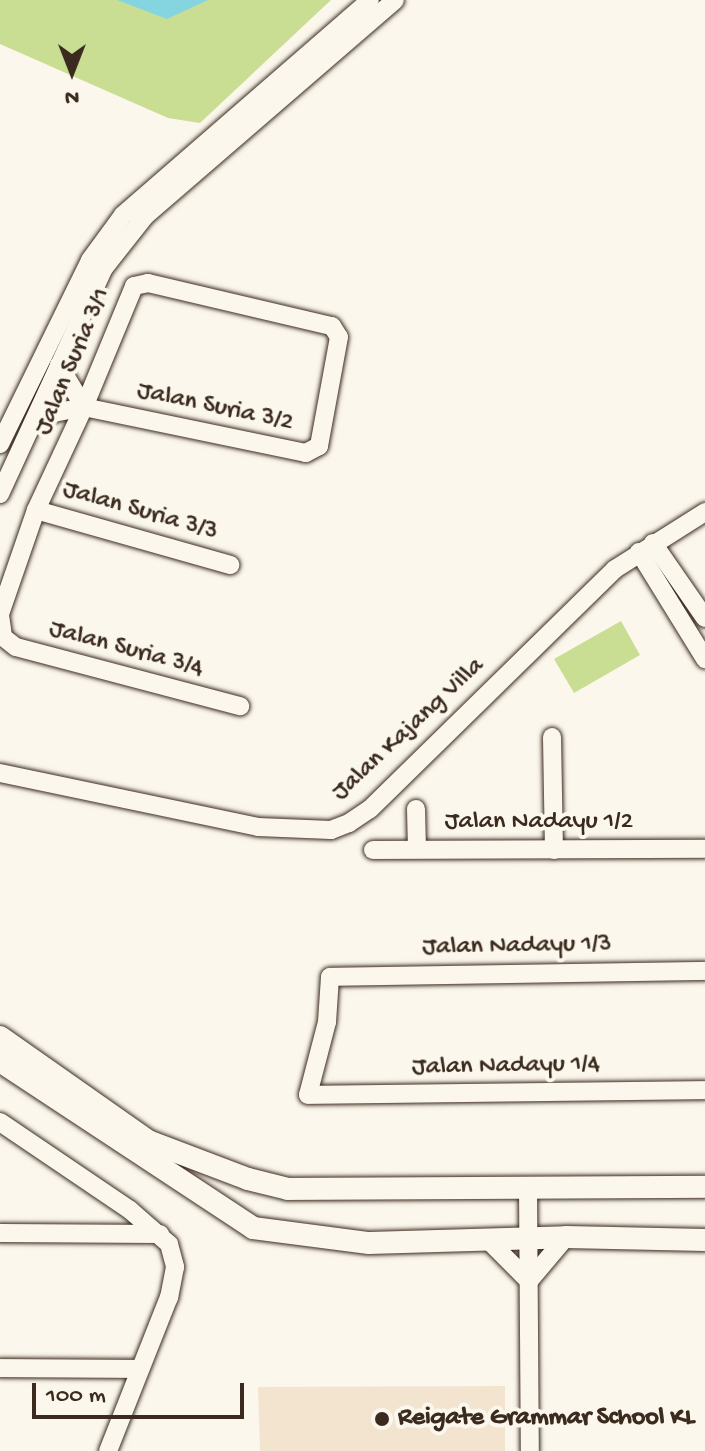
<!DOCTYPE html>
<html>
<head>
<meta charset="utf-8">
<style>
  body { margin:0 }
  #map { position:relative; width:705px; height:1451px; overflow:hidden; background:#fbf7ec; font-family:"Gochi Hand",sans-serif }
  div>[style] { position:absolute }
  .built>* { inset:0; background:#f3e4d0 }
  .green>* { inset:0; background:#cade93 }
  .water>* { inset:0; background:#84d5df }
  .roads { filter:drop-shadow(0 0 2px #3b2a1e) drop-shadow(0 0 2px #3b2a1e) }
  .minor>* { height:18px; margin:-9px; padding:0 9px; transform-origin:9px; border-radius:9px; background:#fbf7ec }
  .tertiary>* { height:22px; margin:-11px; padding:0 11px; transform-origin:11px; border-radius:11px; background:#fbf7ec }
  .dots>* { width:22px; height:22px; translate:-50% -50%; box-sizing:border-box; border:4px solid #fbf7ec; border-radius:50% }
  span { translate:-50% -50%; white-space:nowrap; text-align:center; line-height:1.15; -webkit-text-stroke:8px #fbf7ec; paint-order:stroke }
  .street-label { font-size:26px; color:#3b2a1e }
  .poi-label { font-size:26px; color:#3b2a1e; font-weight:700 }
  .left { translate:0 -50%; text-align:left }
  .north { position:absolute; left:32px; top:32px; width:80px; height:80px; -webkit-text-stroke:6px #fbf7ec; paint-order:stroke; rotate:180deg; font-size:22px; font-weight:700; line-height:32px; text-align:center; color:#3b2a1e }
  .north::after { content:''; display:block; margin:auto; width:28px; height:36px; background:#3b2a1e; clip-path:polygon(50% 0,100% 100%,50% 72%,0 100%) }
  .scale { position:absolute; left:32px; top:1383px; width:212px; height:36px; box-sizing:border-box; border:4px solid #3b2a1e; border-top:0; padding-left:10px; font-size:24px; line-height:28px; white-space:nowrap; color:#3b2a1e; -webkit-text-stroke:6px #fbf7ec; paint-order:stroke }
</style>
</head>
<body>
<div id="map">
  <div class="built">
    <i style="clip-path:polygon(505px 1386px,505px 1451px,260px 1451px,258px 1387px)"></i>
  </div>
  <div class="green">
    <i style="clip-path:polygon(0 0,331px 0,200px 123px,168px 118px,0 44px)"></i>
    <i style="clip-path:polygon(621px 621px,640px 655px,574px 693px,554px 659px)"></i>
  </div>
  <div class="water">
    <i style="clip-path:polygon(117px 0,208px 0,167px 19px)"></i>
  </div>
  <div class="roads">
    <div class="minor">
      <i style="left:59px;top:365px;width:49px;rotate:59.2deg"></i>
      <i style="left:0;top:444px;width:205px;rotate:-63.9deg"></i>
      <i style="left:90px;top:260px;width:56px;rotate:-53.7deg"></i>
      <i style="left:123px;top:215px;width:327px;rotate:-41deg"></i>
      <i style="left:0;top:494px;width:249px;rotate:-65.3deg"></i>
      <i style="left:104px;top:268px;width:66px;rotate:-51.7deg"></i>
      <i style="left:145px;top:216px;width:330px;rotate:-40.8deg"></i>
      <i style="left:36px;top:510px;width:202px;rotate:15.8deg"></i>
      <i style="left:653px;top:543px;width:91px;rotate:55.3deg"></i>
      <i style="left:639px;top:552px;width:126px;rotate:58.3deg"></i>
      <i style="left:0;top:614px;width:110px;rotate:-70.9deg"></i>
      <i style="left:36px;top:510px;width:114px;rotate:-65deg"></i>
      <i style="left:84px;top:407px;width:131px;rotate:-67.5deg"></i>
      <i style="left:134px;top:286px;width:14px;rotate:-12deg"></i>
      <i style="left:148px;top:283px;width:189px;rotate:13.2deg"></i>
      <i style="left:332px;top:326px;width:13px;rotate:58deg"></i>
      <i style="left:339px;top:337px;width:111px;rotate:100.4deg"></i>
      <i style="left:319px;top:446px;width:15px;rotate:152deg"></i>
      <i style="left:306px;top:453px;width:227px;rotate:-168.3deg"></i>
      <i style="left:84px;top:407px;width:47px;rotate:168.9deg"></i>
      <i style="left:0;top:615px;width:22px;rotate:82deg"></i>
      <i style="left:3px;top:637px;width:16px;rotate:38deg"></i>
      <i style="left:16px;top:647px;width:232px;rotate:14.8deg"></i>
      <i style="left:552px;top:737px;width:113px;rotate:89deg"></i>
      <i style="left:0;top:773px;width:264px;rotate:11.8deg"></i>
      <i style="left:258px;top:827px;width:73px;rotate:2.4deg"></i>
      <i style="left:331px;top:830px;width:19px;rotate:-21deg"></i>
      <i style="left:349px;top:823px;width:25px;rotate:-34deg"></i>
      <i style="left:370px;top:809px;width:343px;rotate:-44.4deg"></i>
      <i style="left:615px;top:569px;width:107px;rotate:-32.3deg"></i>
      <i style="left:416px;top:809px;width:40px;rotate:88.6deg"></i>
      <i style="left:373px;top:850px;width:332px;rotate:-0.2deg"></i>
      <i style="left:705px;top:971px;width:375px;rotate:179.1deg"></i>
      <i style="left:330px;top:977px;width:45px;rotate:93.8deg"></i>
      <i style="left:327px;top:1022px;width:75px;rotate:104.6deg"></i>
      <i style="left:308px;top:1095px;width:397px;rotate:-0.7deg"></i>
      <i style="left:0;top:1122px;width:157px;rotate:34.1deg"></i>
      <i style="left:130px;top:1210px;width:52px;rotate:41.1deg"></i>
      <i style="left:169px;top:1244px;width:24px;rotate:75deg"></i>
      <i style="left:175px;top:1267px;width:31px;rotate:101deg"></i>
      <i style="left:169px;top:1297px;width:166px;rotate:111.6deg"></i>
      <i style="left:528px;top:1188px;width:263px;rotate:89.6deg"></i>
      <i style="left:0;top:1233px;width:160px;rotate:0.4deg"></i>
      <i style="left:488px;top:1240px;width:58px;rotate:45deg"></i>
      <i style="left:529px;top:1281px;width:57px;rotate:-49.9deg"></i>
      <i style="left:0;top:1368px;width:139px;rotate:0.4deg"></i>
    </div>
    <div class="tertiary">
      <i style="left:0;top:1037px;width:181px;rotate:35.1deg"></i>
      <i style="left:148px;top:1141px;width:107px;rotate:20.8deg"></i>
      <i style="left:248px;top:1179px;width:41px;rotate:14deg"></i>
      <i style="left:288px;top:1189px;width:417px;rotate:-0.3deg"></i>
      <i style="left:0;top:1061px;width:303px;rotate:33.4deg"></i>
      <i style="left:253px;top:1228px;width:117px;rotate:7.4deg"></i>
      <i style="left:369px;top:1243px;width:197px;rotate:-1.7deg"></i>
      <i style="left:566px;top:1237px;width:139px;rotate:1.2deg"></i>
    </div>
  </div>
  <div class="dots">
    <i style="left:382px;top:1419px;background:#3b2a1e"></i>
  </div>
  <div class="street-label">
    <span style="left:74px;top:362px;rotate:-67deg">Jalan Suria 3/1</span>
    <span style="left:215px;top:408px;rotate:12deg">Jalan Suria 3/2</span>
    <span style="left:140px;top:512px;rotate:16deg">Jalan Suria 3/3</span>
    <span style="left:126px;top:650px;rotate:15deg">Jalan Suria 3/4</span>
    <span style="left:409px;top:730px;rotate:-43deg">Jalan Kajang Villa</span>
    <span style="left:539px;top:823px">Jalan Nadayu 1/2</span>
    <span style="left:517px;top:947px;rotate:-1deg">Jalan Nadayu 1/3</span>
    <span style="left:506px;top:1067px;rotate:-1deg">Jalan Nadayu 1/4</span>
  </div>
  <div class="poi-label">
    <span class="left" style="left:398px;top:1419px">Reigate Grammar School KL</span>
  </div>
  <div class="north">N</div>
  <div class="scale">100 m</div>
</div>
</body>
</html>
